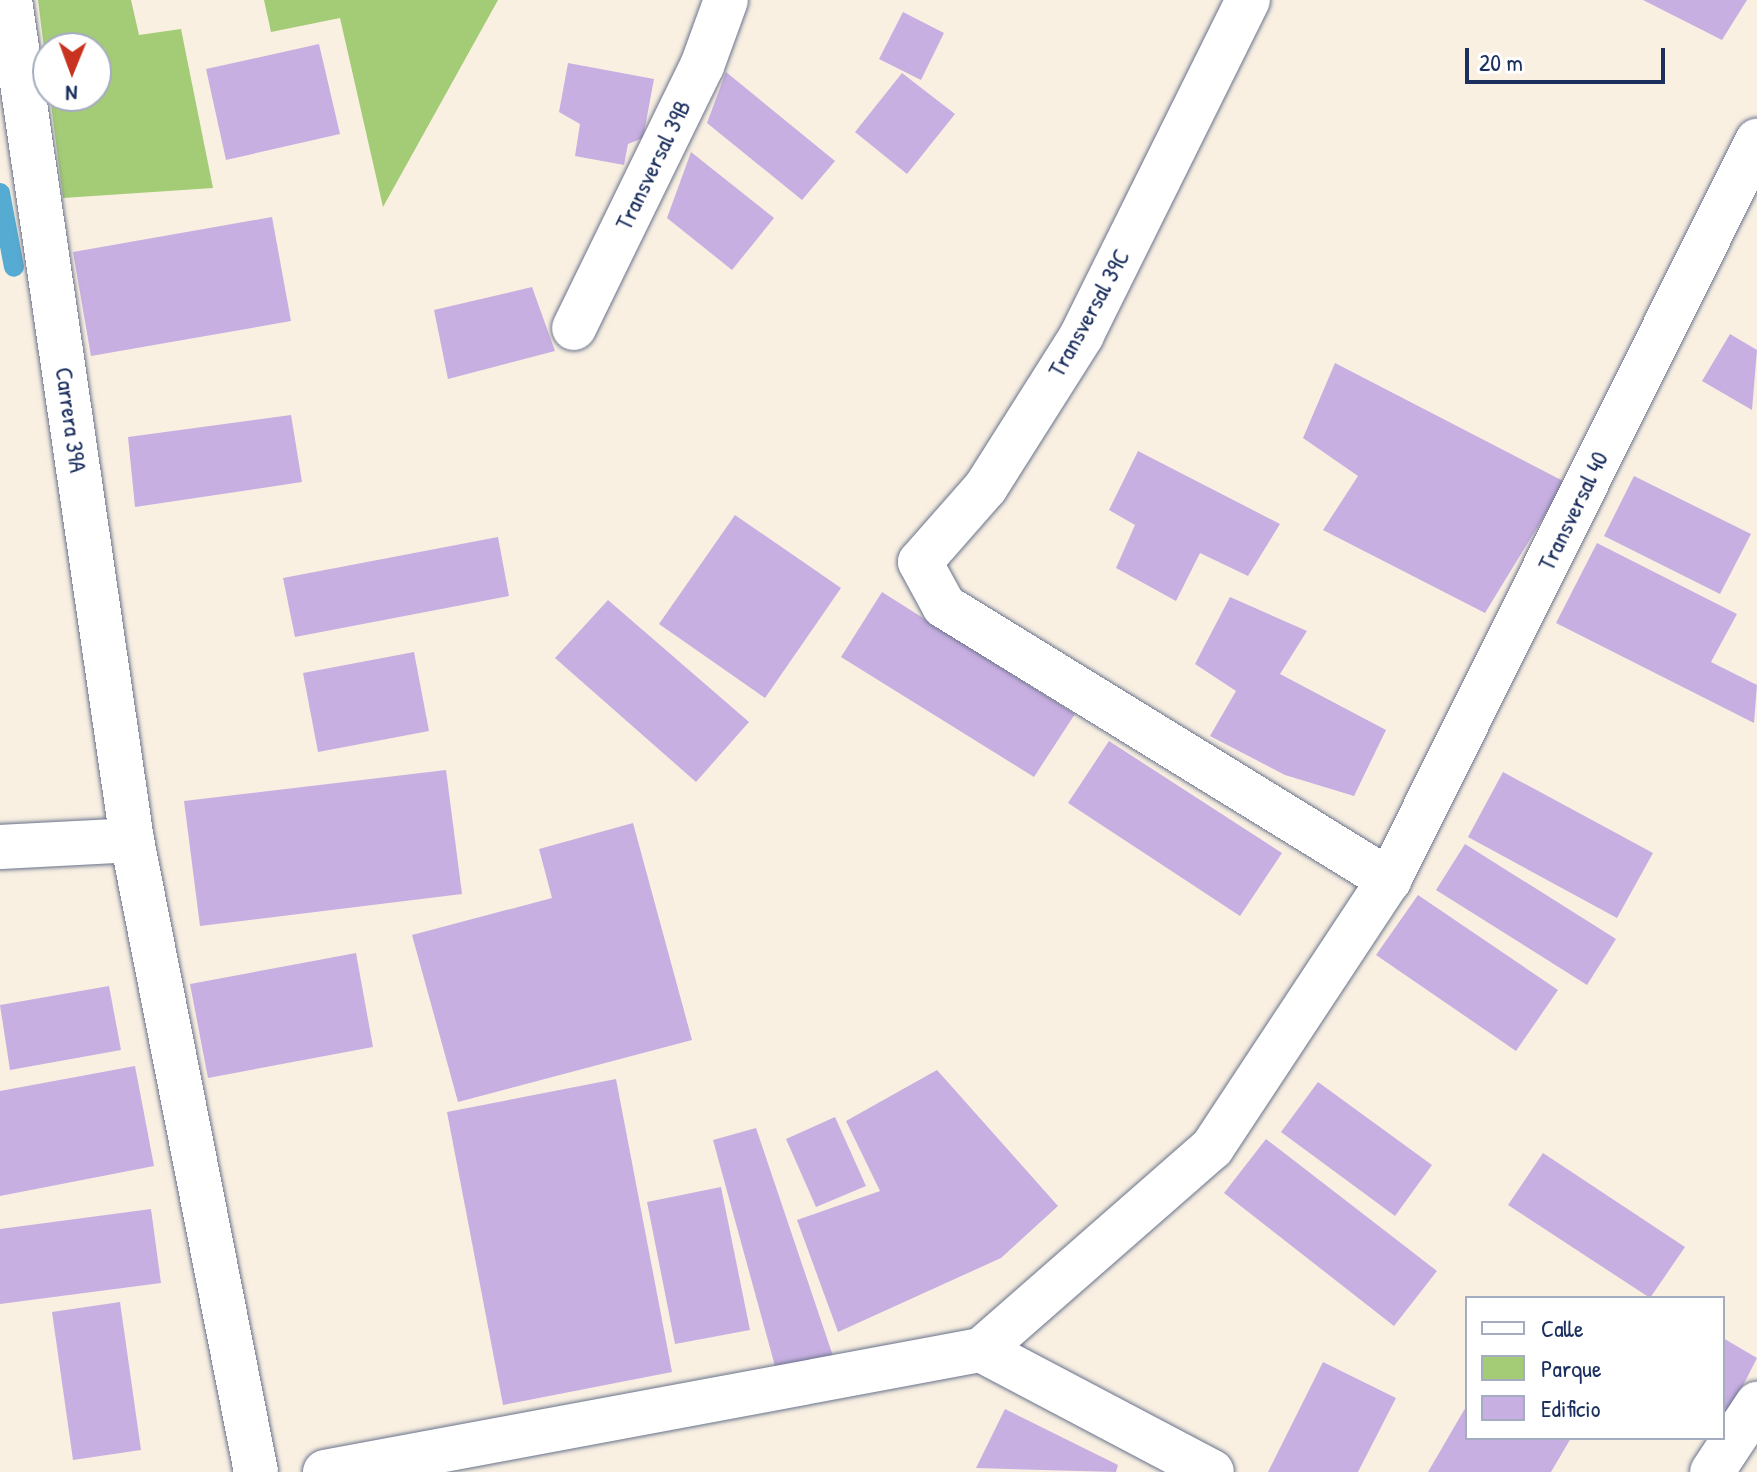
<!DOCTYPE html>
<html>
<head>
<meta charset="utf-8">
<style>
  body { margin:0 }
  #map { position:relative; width:1757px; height:1472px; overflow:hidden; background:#f9f0e2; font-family:"Patrick Hand",sans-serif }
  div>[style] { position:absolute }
  .green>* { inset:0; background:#a4cb76 }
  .stream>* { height:20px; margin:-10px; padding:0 10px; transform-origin:10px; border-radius:10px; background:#56abd2 }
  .building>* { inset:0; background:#c8afe1 }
  .roads { filter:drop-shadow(0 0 2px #69738c) drop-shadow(0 0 2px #69738c) }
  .minor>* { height:44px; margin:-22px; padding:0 22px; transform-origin:22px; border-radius:22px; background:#fff }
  span { translate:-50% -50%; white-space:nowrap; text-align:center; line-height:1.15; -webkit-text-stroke:6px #fff; paint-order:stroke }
  .street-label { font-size:24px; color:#1b2f5e }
  .legend { position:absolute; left:1465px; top:1296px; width:260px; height:144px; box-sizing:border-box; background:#fff; border:2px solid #a4acbf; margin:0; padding:10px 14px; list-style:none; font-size:24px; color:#1b2f5e }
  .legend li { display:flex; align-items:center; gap:16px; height:40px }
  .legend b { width:40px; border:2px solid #a4acbf }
  .north { position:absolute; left:32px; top:32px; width:80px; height:80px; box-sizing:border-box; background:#fff; border:2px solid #a4acbf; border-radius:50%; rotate:181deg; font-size:22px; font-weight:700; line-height:32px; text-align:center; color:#1b2f5e }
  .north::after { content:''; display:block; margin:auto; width:28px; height:36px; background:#c8321e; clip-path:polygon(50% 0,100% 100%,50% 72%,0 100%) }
  .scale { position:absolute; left:1465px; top:48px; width:200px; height:36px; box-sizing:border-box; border:4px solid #1b2f5e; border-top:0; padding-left:10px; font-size:24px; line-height:28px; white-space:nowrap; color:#1b2f5e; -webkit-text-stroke:6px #fff; paint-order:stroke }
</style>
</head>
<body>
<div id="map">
  <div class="green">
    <i style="clip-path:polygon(38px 0,131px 0,139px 35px,181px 29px,213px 188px,63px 198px,50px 96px,96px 96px,96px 48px,48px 48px,48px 80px)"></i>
    <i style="clip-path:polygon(264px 0,498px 0,383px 207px,340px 18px,271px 32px)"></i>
  </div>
  <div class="stream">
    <i style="left:0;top:193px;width:75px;rotate:79.3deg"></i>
  </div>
  <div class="building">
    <i style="clip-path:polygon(1643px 0,1747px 0,1722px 40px)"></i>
    <i style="clip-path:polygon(903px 12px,944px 33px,921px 80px,879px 59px)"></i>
    <i style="clip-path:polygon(319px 44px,340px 134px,226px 160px,206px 69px)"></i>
    <i style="clip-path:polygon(568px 63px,654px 79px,643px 138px,628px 144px,624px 165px,575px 156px,580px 124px,559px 112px)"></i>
    <i style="clip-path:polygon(726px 72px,835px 161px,802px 200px,707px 123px)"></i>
    <i style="clip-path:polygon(902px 73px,955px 114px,907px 174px,855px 132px)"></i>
    <i style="clip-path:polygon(691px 152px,774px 218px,732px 270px,667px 218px)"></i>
    <i style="clip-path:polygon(272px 217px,291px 321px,91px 356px,73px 252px)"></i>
    <i style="clip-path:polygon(532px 287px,555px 351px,448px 379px,434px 310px)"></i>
    <i style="clip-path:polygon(1730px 334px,1757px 350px,1752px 410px,1702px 381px)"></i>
    <i style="clip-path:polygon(1335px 363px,1565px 482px,1485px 613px,1323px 530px,1358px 476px,1303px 438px)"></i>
    <i style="clip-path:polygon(291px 415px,302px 482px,135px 507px,128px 437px)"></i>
    <i style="clip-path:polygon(1138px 451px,1280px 524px,1248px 576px,1200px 553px,1176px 601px,1116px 568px,1135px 525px,1109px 510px)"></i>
    <i style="clip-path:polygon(1634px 476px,1751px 534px,1720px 594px,1604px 536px)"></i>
    <i style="clip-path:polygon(735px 515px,841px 588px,765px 698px,659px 624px)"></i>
    <i style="clip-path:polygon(498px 537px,509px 596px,295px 637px,283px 578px)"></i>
    <i style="clip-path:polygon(1597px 543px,1737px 614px,1711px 662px,1757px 685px,1754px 723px,1556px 623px)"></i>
    <i style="clip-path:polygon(882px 592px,1075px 714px,1034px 777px,841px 657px)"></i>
    <i style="clip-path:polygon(1230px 597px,1307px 631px,1280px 674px,1386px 730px,1354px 796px,1285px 775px,1210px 736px,1236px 691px,1195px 664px)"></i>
    <i style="clip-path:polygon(608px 600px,749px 722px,696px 782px,555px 658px)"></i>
    <i style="clip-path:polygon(414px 652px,429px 731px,318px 752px,303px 673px)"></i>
    <i style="clip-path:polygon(1109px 741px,1282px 853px,1240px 916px,1068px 803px)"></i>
    <i style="clip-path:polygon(446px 770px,462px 894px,200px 926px,184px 801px)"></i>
    <i style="clip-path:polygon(1503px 772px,1653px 853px,1617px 918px,1468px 837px)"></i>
    <i style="clip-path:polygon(633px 823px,692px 1040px,458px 1102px,412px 935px,552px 898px,539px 849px)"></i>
    <i style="clip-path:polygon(1465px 844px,1616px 939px,1587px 985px,1436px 890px)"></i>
    <i style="clip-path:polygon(1418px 895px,1558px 990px,1516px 1051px,1376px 955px)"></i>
    <i style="clip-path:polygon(356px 953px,373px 1047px,208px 1078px,190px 984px)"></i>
    <i style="clip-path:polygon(109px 986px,121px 1050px,10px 1070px,0 1005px)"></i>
    <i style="clip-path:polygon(135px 1066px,154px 1166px,0 1196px,0 1091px)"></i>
    <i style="clip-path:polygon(937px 1070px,1058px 1206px,1001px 1258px,838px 1332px,797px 1220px,880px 1191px,846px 1121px)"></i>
    <i style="clip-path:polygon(616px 1079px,672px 1372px,503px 1405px,447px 1112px)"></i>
    <i style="clip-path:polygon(1318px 1082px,1432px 1165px,1395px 1216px,1281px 1132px)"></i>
    <i style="clip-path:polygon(835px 1117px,866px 1186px,816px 1207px,786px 1139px)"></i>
    <i style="clip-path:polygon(756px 1128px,834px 1359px,778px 1377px,713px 1140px)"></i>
    <i style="clip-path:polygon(1266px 1139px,1437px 1271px,1394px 1326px,1224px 1193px)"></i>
    <i style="clip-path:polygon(1543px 1153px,1685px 1247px,1650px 1298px,1508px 1205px)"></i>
    <i style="clip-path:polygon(721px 1187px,750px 1330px,675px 1344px,647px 1202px)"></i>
    <i style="clip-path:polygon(151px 1209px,161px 1283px,0 1304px,0 1229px)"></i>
    <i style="clip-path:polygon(120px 1302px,141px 1450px,73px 1460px,52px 1312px)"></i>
    <i style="clip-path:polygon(1723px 1338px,1757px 1358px,1723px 1425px)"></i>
    <i style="clip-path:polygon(1323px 1362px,1396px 1398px,1358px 1472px,1268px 1472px)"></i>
    <i style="clip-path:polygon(1467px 1405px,1467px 1438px,1571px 1438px,1551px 1472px,1428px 1472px)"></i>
    <i style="clip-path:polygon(1005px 1409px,1118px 1465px,1116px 1472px,976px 1468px)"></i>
  </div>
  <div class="roads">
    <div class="minor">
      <i style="left:10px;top:0;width:849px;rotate:81.74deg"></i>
      <i style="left:132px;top:840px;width:644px;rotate:78.9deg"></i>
      <i style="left:1248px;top:0;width:374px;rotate:116.4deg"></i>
      <i style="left:1082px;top:335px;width:180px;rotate:122.3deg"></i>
      <i style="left:986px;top:487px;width:100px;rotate:131.3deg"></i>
      <i style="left:920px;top:562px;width:50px;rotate:61.4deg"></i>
      <i style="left:944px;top:606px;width:523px;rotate:31.62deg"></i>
      <i style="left:574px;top:328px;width:292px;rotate:-64deg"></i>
      <i style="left:702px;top:66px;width:70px;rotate:-70deg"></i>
      <i style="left:0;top:847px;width:132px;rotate:-3deg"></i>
      <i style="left:981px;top:1350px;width:261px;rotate:27.8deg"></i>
      <i style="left:325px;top:1472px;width:667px;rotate:-10.54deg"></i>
      <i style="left:981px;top:1350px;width:307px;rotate:-41.2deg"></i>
      <i style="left:1212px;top:1148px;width:321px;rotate:-56.6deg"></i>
      <i style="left:1389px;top:880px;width:826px;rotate:-63.53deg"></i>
      <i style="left:1712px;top:1472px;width:82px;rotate:-56.5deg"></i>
    </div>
  </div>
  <div class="street-label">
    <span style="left:653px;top:165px;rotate:-64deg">Transversal 39B</span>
    <span style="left:1089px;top:313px;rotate:-61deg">Transversal 39C</span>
    <span style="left:71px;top:420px;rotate:82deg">Carrera 39A</span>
    <span style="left:1573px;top:511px;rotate:-64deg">Transversal 40</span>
  </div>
  <ul class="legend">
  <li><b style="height:10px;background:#fff"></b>Calle</li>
  <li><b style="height:22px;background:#a4cb76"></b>Parque</li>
  <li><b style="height:22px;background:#c8afe1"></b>Edificio</li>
  </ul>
  <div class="north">N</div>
  <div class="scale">20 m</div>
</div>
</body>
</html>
